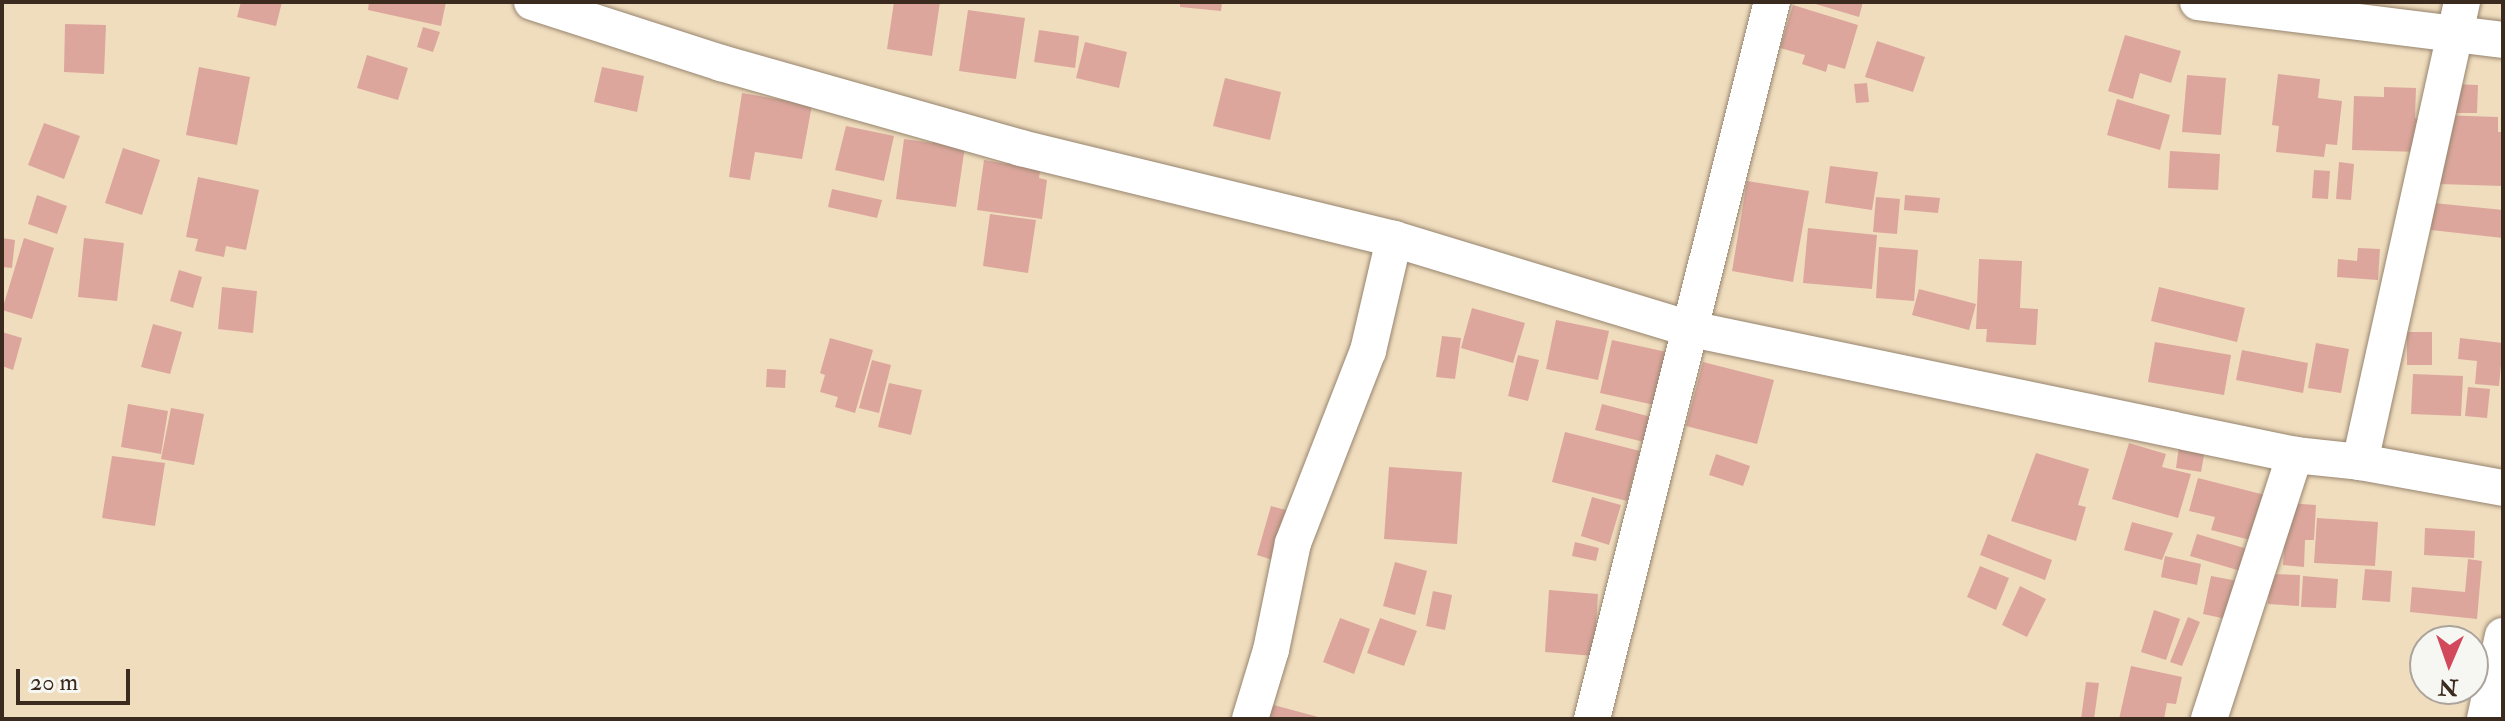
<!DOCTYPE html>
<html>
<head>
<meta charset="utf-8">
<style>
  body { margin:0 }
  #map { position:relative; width:2505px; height:721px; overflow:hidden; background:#f0ddbe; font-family:"IM FELL Double Pica",serif }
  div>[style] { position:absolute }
  .building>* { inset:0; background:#dca69d }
  .roads { filter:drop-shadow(0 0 2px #96846e) drop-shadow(0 0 2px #96846e) }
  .street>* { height:36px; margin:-18px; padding:0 18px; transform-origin:18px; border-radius:18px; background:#fff }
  span { translate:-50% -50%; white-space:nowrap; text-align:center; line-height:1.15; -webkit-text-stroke:6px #f6f6f2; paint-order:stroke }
  .frame { position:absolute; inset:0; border:4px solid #3b2a1e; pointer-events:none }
  .north { position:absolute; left:2409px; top:625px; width:80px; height:80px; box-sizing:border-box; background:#f6f6f2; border:2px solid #aba49d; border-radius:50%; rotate:182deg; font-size:22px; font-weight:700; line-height:32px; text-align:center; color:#3b2a1e }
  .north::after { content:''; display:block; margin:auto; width:28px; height:36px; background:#d1495b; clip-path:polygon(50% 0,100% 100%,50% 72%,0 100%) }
  .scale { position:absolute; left:16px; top:669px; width:114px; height:36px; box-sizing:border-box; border:4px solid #3b2a1e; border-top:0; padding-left:10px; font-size:24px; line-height:28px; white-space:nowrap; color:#3b2a1e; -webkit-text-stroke:6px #f6f6f2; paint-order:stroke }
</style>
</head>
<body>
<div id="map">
  <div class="building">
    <i style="clip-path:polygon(241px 2px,282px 2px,276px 26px,237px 17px)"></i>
    <i style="clip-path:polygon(369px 2px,446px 2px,441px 26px,368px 10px)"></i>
    <i style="clip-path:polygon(894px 2px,940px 2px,932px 56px,887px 49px)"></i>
    <i style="clip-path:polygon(1180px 2px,1222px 2px,1221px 11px,1180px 7px)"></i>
    <i style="clip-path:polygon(1809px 2px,1863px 2px,1859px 17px)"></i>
    <i style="clip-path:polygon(1793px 5px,1858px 25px,1845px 69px,1828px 64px,1826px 72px,1802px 64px,1805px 55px,1780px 48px)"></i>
    <i style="clip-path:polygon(968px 10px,1025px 18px,1016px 79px,959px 71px)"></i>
    <i style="clip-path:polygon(65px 24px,106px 25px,104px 74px,64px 72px)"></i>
    <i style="clip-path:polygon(423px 27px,440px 32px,433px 52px,417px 47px)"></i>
    <i style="clip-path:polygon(1039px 30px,1079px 36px,1075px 68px,1034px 62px)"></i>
    <i style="clip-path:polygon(2125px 35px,2181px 51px,2171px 83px,2140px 73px,2133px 99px,2108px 91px)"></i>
    <i style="clip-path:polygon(1877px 41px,1925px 57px,1913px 92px,1865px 77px)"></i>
    <i style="clip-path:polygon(1085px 42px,1127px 52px,1119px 88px,1076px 78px)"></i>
    <i style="clip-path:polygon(367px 55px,408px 68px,398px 100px,357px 88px)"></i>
    <i style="clip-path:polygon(199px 67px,250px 77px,237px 145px,186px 135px)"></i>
    <i style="clip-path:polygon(602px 67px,644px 76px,637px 112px,594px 102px)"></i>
    <i style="clip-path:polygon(2278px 74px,2320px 79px,2318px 98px,2342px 101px,2337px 145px,2326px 144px,2324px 157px,2276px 152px,2279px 126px,2272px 125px)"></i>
    <i style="clip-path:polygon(2187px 75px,2226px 78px,2221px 135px,2182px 132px)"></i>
    <i style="clip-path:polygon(1225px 78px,1281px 92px,1270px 140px,1213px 126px)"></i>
    <i style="clip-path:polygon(1867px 83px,1869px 102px,1856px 103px,1854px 84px)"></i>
    <i style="clip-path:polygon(2452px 84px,2478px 85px,2477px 113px,2451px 113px)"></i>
    <i style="clip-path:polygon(2384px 87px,2416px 88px,2415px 118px,2420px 118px,2419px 152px,2352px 150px,2354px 96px,2384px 97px)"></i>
    <i style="clip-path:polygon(742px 93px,812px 105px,802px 159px,755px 152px,750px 180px,729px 177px)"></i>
    <i style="clip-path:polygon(2117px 99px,2170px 115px,2160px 150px,2107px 135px)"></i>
    <i style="clip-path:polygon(2441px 115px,2498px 117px,2498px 132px,2503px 132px,2503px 186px,2439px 184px)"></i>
    <i style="clip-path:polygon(44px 123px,80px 136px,64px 179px,28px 165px)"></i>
    <i style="clip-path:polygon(846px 126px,894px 136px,884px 181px,835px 170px)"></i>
    <i style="clip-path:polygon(935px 136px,966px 140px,956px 207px,896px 199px,904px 139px,933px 143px)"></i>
    <i style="clip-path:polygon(123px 148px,160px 160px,142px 215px,105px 203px)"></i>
    <i style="clip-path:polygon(2170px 151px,2220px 154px,2218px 190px,2168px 188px)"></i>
    <i style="clip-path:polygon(1008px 159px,1041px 164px,1039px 178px,1047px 180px,1042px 219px,977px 210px,984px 160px,1007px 164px)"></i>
    <i style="clip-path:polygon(2339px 162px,2354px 164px,2351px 200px,2336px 199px)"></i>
    <i style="clip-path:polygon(1830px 166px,1878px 172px,1872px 210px,1825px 203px)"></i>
    <i style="clip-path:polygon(2314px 170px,2330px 171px,2328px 199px,2312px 198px)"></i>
    <i style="clip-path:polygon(198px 177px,259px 190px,246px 250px,226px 246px,224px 257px,195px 251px,198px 239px,186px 237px)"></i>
    <i style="clip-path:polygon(1747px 181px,1809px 191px,1793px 282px,1732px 271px)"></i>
    <i style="clip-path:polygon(832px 189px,882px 200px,877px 218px,828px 207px)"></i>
    <i style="clip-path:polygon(37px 195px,67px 206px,57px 234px,28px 224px)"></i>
    <i style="clip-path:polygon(1905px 195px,1940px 198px,1938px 213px,1904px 210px)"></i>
    <i style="clip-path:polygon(1876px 197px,1900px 199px,1897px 234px,1873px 232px)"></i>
    <i style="clip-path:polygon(2434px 203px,2503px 210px,2503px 238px,2431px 230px)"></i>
    <i style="clip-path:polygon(990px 214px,1036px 220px,1028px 273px,983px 266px)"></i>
    <i style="clip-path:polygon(1808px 228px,1877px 235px,1872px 289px,1803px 283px)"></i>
    <i style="clip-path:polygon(2px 238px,15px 240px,12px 268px,2px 267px)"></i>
    <i style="clip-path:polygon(24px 238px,54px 248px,32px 319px,2px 310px)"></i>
    <i style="clip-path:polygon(84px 238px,124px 243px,117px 301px,78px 297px)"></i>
    <i style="clip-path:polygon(1879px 247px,1918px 250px,1914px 301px,1876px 298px)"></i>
    <i style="clip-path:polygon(2358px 248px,2380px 249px,2378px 280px,2337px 277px,2338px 259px,2357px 261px)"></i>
    <i style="clip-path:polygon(1979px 259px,2022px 261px,2020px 308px,2038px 309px,2036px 345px,1986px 342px,1987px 329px,1976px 329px)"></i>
    <i style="clip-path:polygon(179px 270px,202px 277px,193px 308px,170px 301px)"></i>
    <i style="clip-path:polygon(222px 287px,257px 291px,253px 333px,218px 329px)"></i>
    <i style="clip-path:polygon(2159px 287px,2245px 308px,2237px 342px,2151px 321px)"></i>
    <i style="clip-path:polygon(1919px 289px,1976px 304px,1969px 330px,1912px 315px)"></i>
    <i style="clip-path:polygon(1472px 308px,1525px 323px,1513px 363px,1461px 348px)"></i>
    <i style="clip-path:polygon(1556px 320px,1609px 331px,1598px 380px,1546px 369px)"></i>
    <i style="clip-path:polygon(153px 324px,182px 332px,170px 374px,141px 367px)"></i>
    <i style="clip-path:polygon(2px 332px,22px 338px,13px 370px,2px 366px)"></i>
    <i style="clip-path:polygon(2407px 332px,2432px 332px,2432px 365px,2407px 365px)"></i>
    <i style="clip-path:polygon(1442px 336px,1461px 338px,1455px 379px,1436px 377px)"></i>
    <i style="clip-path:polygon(830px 338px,873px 350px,855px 413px,835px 407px,838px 397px,820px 392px,825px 375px,820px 373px)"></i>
    <i style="clip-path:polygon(2460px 338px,2503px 343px,2499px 386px,2475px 384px,2477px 361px,2458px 359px)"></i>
    <i style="clip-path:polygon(1612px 340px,1680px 355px,1668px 408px,1600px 393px)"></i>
    <i style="clip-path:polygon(2155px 342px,2231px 355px,2224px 395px,2148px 382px)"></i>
    <i style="clip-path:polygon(2316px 343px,2349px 349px,2341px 393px,2308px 388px)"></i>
    <i style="clip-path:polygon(2242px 350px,2308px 363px,2303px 393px,2236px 380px)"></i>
    <i style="clip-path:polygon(1518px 355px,1539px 360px,1528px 401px,1508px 396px)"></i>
    <i style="clip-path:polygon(872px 360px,891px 365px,879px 413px,859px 408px)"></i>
    <i style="clip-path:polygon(1703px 362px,1774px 380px,1757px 444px,1686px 426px)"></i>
    <i style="clip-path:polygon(767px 369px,786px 370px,785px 388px,766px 387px)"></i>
    <i style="clip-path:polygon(2413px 374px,2463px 376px,2461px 416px,2411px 414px)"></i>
    <i style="clip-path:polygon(889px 383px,922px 390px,911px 435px,878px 427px)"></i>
    <i style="clip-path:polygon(2468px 387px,2490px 389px,2487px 418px,2465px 416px)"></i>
    <i style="clip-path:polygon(128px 404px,168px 411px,161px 454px,121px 447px)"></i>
    <i style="clip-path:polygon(1602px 404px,1651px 417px,1644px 442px,1595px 430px)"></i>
    <i style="clip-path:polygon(171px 408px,204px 414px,194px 465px,161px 459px)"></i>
    <i style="clip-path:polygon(1565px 432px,1640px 451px,1627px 501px,1552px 482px)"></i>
    <i style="clip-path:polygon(2180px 439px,2206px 444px,2201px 472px,2176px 468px)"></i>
    <i style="clip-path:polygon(2129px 443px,2166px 454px,2162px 467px,2191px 474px,2178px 518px,2112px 499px)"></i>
    <i style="clip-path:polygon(2036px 453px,2089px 469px,2078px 505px,2086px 507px,2076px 541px,2011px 521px)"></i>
    <i style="clip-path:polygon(1716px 454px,1750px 466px,1743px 486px,1709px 475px)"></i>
    <i style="clip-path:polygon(112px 456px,165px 463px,155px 526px,102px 518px)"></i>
    <i style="clip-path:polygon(1389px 467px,1462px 472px,1457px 544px,1384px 539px)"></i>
    <i style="clip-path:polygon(2198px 478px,2273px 497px,2262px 543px,2211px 530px,2215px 517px,2189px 511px)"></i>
    <i style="clip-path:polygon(1592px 497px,1621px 505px,1609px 545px,1581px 536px)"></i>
    <i style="clip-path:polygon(2287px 503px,2316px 505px,2314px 540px,2305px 540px,2304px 567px,2283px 565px)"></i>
    <i style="clip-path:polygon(1271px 506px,1293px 512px,1279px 562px,1257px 555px)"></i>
    <i style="clip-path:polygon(2317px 518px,2378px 522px,2375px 566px,2314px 563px)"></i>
    <i style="clip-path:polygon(2132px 522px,2173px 533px,2162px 560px,2124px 550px)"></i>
    <i style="clip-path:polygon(2425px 528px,2475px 531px,2474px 558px,2424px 555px)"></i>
    <i style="clip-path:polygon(1988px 534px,2052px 560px,2045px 580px,1980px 555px)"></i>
    <i style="clip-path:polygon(2197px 534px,2251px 550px,2244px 572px,2190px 556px)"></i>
    <i style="clip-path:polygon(1575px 542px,1599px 548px,1596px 561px,1572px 556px)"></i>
    <i style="clip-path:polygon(2165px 556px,2201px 564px,2197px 585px,2161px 577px)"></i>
    <i style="clip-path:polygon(2468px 559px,2482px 561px,2477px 619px,2410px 612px,2412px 587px,2465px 592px)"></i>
    <i style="clip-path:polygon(1395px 562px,1427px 571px,1415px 615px,1383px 606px)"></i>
    <i style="clip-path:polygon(1980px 566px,2009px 578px,1996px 610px,1967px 597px)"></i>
    <i style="clip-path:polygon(2365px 569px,2392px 571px,2390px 602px,2362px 600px)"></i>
    <i style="clip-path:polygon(2270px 574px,2300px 575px,2299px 606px,2268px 604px)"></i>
    <i style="clip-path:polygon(2211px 576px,2238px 581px,2231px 620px,2203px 614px)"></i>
    <i style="clip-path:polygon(2303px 576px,2338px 579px,2336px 608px,2301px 607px)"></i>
    <i style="clip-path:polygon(2020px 586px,2046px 599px,2027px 637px,2002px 625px)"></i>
    <i style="clip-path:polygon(1549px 590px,1598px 594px,1594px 656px,1545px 652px)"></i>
    <i style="clip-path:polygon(1433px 591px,1452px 595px,1445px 630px,1426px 626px)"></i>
    <i style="clip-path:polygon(2154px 610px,2180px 619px,2166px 660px,2141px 652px)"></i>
    <i style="clip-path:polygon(2188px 617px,2200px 622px,2182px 666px,2170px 662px)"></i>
    <i style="clip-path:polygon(1340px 618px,1370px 629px,1354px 674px,1323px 662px)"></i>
    <i style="clip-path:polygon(1380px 618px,1417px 631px,1404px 666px,1367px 653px)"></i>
    <i style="clip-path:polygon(2131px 666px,2182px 677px,2176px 704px,2167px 703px,2164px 719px,2119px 719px)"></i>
    <i style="clip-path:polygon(2086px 682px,2099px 683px,2094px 719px,2081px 719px)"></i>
    <i style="clip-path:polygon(1266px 703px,1322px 718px,1322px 719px,1262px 719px)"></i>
  </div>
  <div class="roads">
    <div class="street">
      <i style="left:532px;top:2px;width:199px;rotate:17.9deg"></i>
      <i style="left:721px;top:63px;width:312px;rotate:15.8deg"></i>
      <i style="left:1021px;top:148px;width:384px;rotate:13.7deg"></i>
      <i style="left:1394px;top:239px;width:310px;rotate:16.9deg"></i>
      <i style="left:1691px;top:329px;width:617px;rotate:11.78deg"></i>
      <i style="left:2295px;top:455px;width:65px;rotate:6.1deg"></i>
      <i style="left:2360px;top:462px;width:145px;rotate:10.3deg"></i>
      <i style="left:2198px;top:2px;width:307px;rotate:7.1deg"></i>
      <i style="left:2360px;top:462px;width:471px;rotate:-77.5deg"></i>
      <i style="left:1250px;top:719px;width:72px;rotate:-73.1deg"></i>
      <i style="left:1271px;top:650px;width:109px;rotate:-78.4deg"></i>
      <i style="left:1293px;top:543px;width:206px;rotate:-68.7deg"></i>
      <i style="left:1368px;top:351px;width:115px;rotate:-76.9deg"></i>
      <i style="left:1592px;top:719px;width:739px;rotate:-75.91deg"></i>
      <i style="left:2209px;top:719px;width:278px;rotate:-72deg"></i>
      <i style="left:2485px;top:719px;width:85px;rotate:-77.8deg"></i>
    </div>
  </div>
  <div class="frame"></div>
  <div class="north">N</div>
  <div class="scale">20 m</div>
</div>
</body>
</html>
